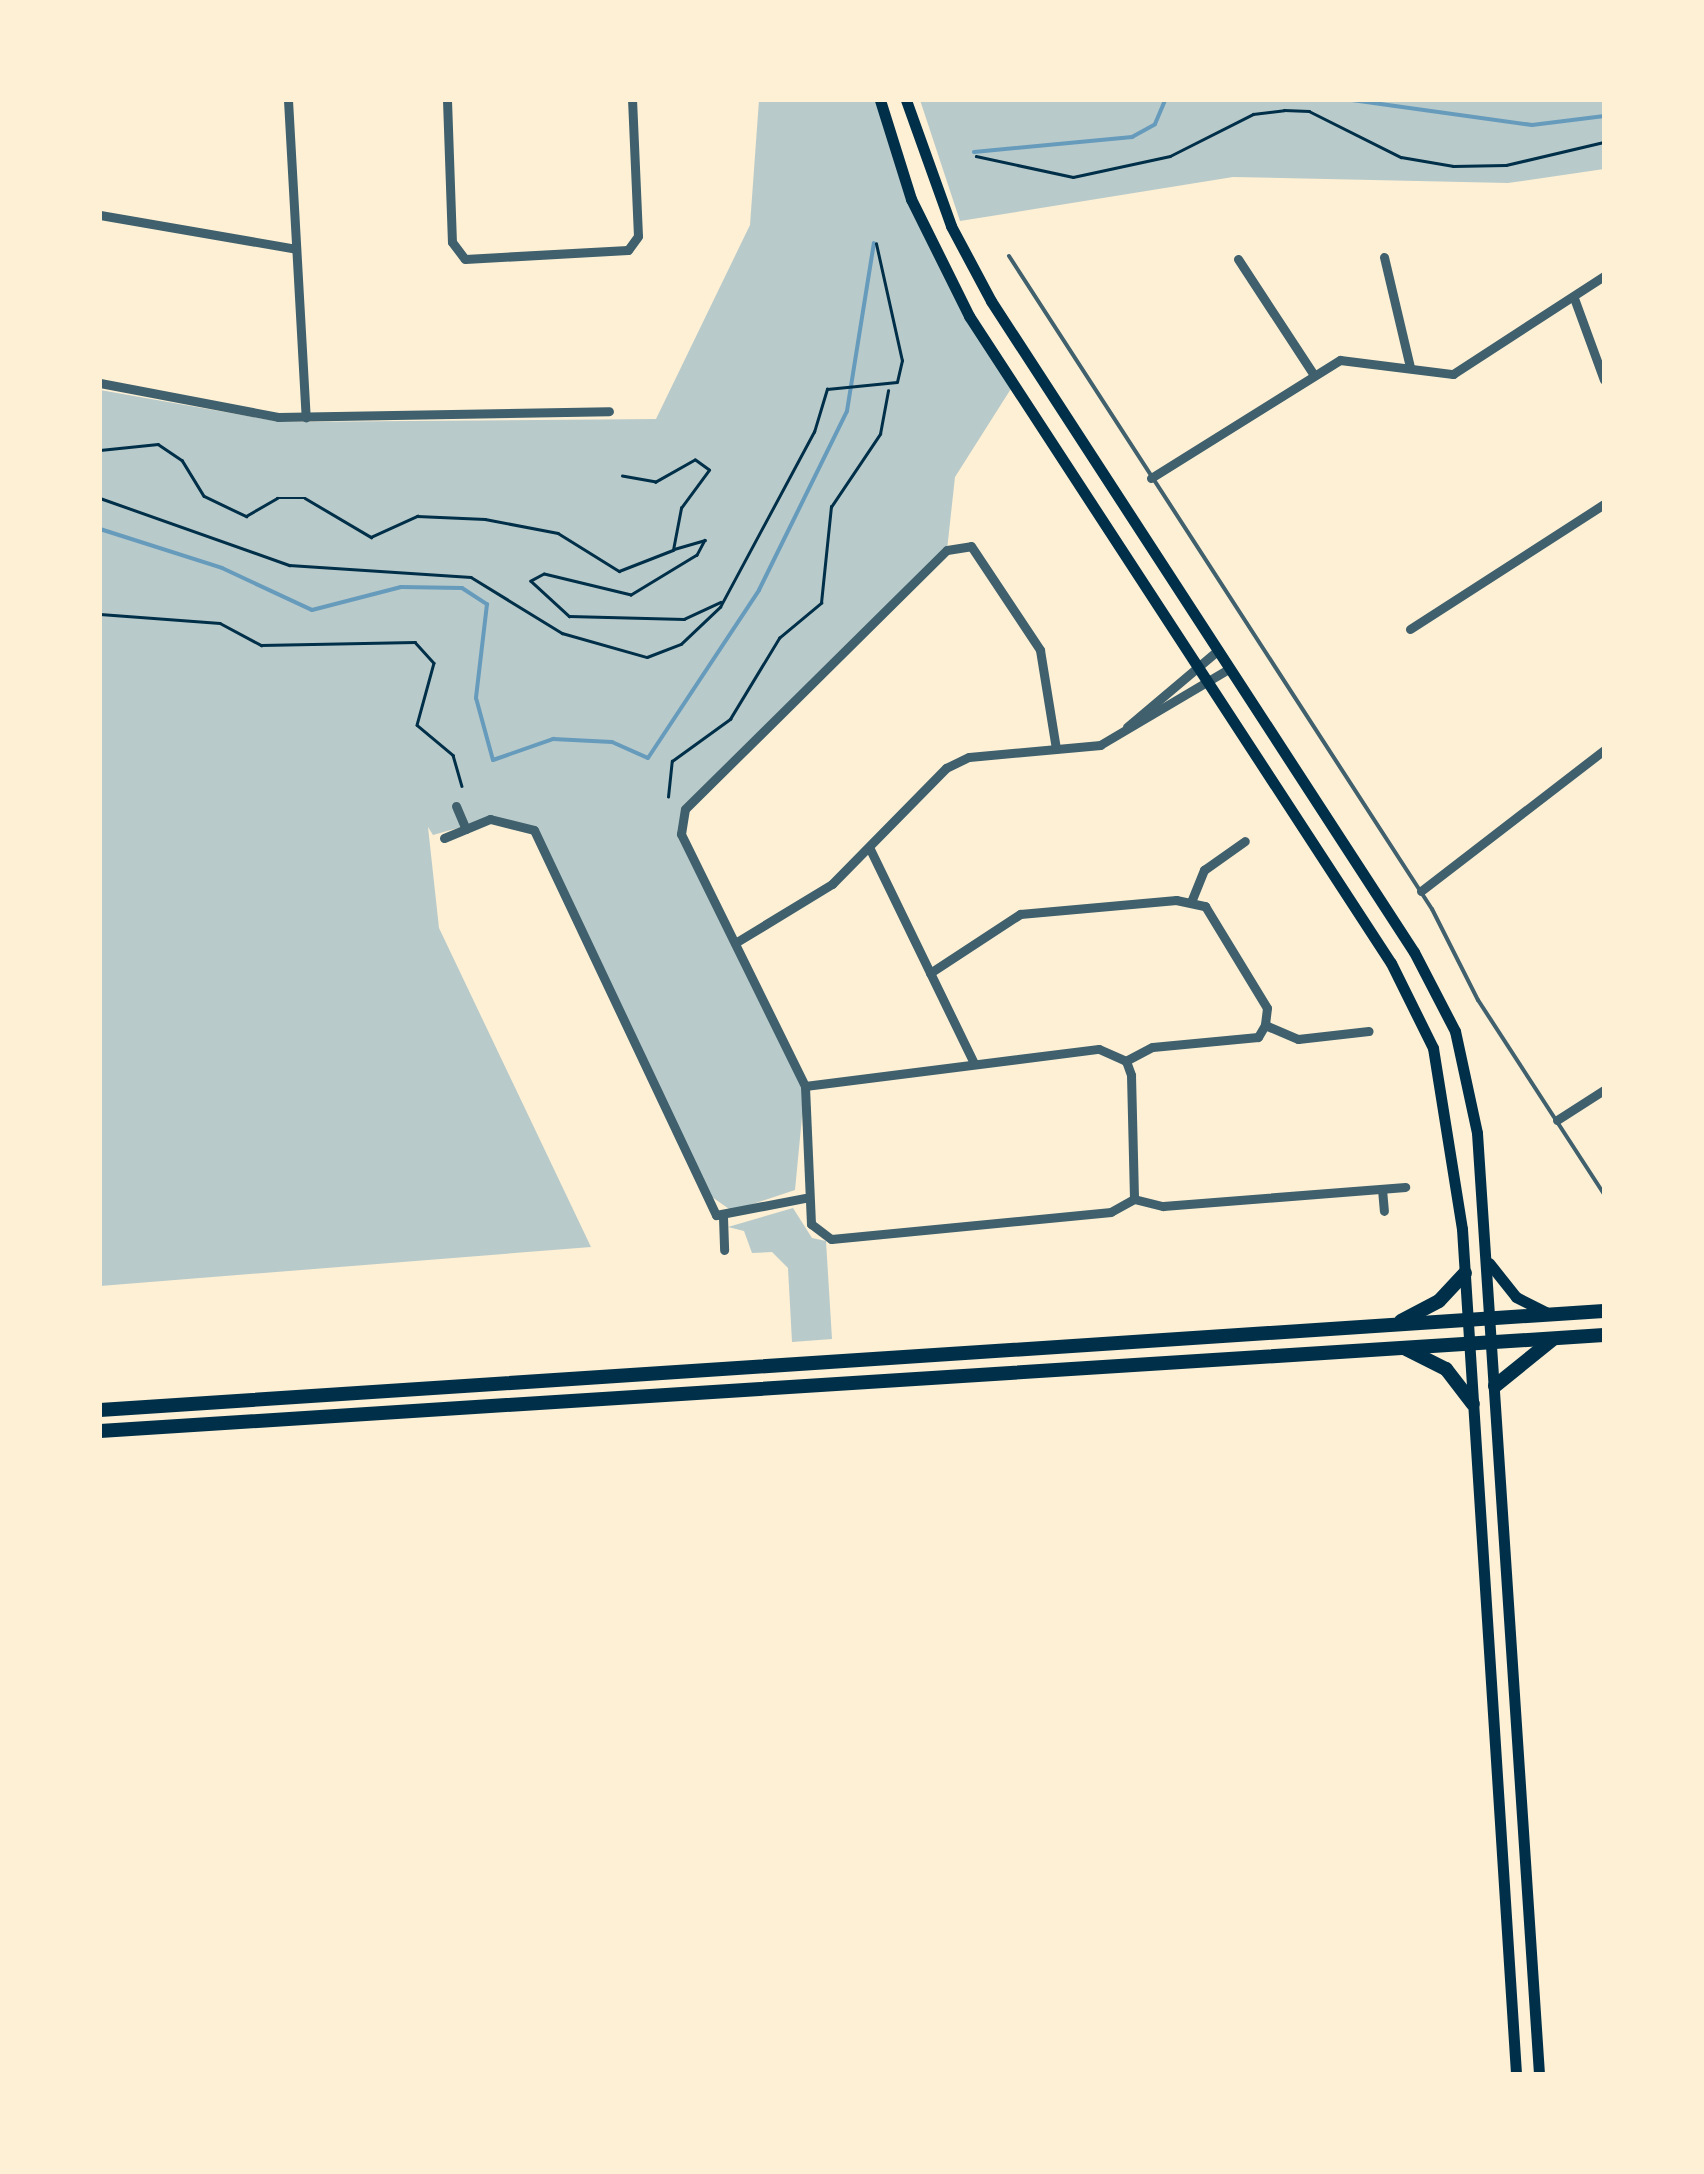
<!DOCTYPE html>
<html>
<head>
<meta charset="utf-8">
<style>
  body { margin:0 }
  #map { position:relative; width:1704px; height:2174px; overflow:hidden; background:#fdf0d5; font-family:"IBM Plex Serif",serif }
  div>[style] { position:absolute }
  .green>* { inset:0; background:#b9caca }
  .stream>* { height:4px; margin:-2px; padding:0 2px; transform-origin:2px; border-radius:2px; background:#669bbc }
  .path>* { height:2.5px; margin:-1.25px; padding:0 1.25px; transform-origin:1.25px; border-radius:1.25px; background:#003049 }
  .service>* { height:4px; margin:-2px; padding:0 2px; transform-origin:2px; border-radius:2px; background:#3f606c }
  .minor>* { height:9px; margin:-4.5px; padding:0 4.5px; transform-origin:4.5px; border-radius:4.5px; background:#3f606c }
  .secondary>* { height:11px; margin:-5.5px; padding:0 5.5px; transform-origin:5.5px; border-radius:5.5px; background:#003049 }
  .trunk>* { height:14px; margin:-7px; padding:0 7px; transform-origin:7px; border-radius:7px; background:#003049 }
  span { translate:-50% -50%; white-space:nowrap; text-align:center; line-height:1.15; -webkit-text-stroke:9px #fdf0d5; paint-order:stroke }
  .frame { position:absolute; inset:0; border:102px solid #fdf0d5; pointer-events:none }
</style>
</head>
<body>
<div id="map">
  <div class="green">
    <i style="clip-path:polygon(759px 100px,885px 100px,920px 220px,1014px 384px,955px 477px,947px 550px,685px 809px,681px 834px,805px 1086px,795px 1190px,732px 1211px,712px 1197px,534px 830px,490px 819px,433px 835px,428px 827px,439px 928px,591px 1247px,100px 1286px,100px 390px,281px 422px,656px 419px,750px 225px)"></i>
    <i style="clip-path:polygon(920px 100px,1604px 100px,1604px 169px,1508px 183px,1233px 177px,960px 221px)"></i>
    <i style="clip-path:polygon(793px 1208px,812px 1238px,826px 1241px,832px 1339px,792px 1342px,788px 1268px,772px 1252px,752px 1253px,744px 1231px,728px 1227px)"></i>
  </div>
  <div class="stream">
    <i style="left:1352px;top:100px;width:182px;rotate:7.9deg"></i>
    <i style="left:1532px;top:125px;width:73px;rotate:-7.1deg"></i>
    <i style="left:974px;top:152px;width:159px;rotate:-5.4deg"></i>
    <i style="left:1132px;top:137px;width:26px;rotate:-29deg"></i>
    <i style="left:1155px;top:124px;width:26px;rotate:-67deg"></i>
    <i style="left:100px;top:529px;width:128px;rotate:17.7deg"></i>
    <i style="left:222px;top:568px;width:99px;rotate:25deg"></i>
    <i style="left:312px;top:610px;width:92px;rotate:-14.5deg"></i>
    <i style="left:401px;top:587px;width:61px;rotate:0.9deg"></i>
    <i style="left:462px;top:588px;width:30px;rotate:33deg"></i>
    <i style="left:487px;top:604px;width:95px;rotate:96.7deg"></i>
    <i style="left:476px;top:698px;width:64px;rotate:74.7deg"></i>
    <i style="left:493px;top:760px;width:64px;rotate:-19.3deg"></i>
    <i style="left:553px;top:739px;width:59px;rotate:2.9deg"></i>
    <i style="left:612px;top:742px;width:39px;rotate:24deg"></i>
    <i style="left:648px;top:758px;width:201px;rotate:-56.5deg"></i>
    <i style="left:759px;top:590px;width:199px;rotate:-63.8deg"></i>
    <i style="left:847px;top:411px;width:170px;rotate:-80.9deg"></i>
  </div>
  <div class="path">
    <i style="left:976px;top:156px;width:99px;rotate:12.2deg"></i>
    <i style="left:1073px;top:177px;width:99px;rotate:-12.2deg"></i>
    <i style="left:1170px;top:156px;width:93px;rotate:-26.8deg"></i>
    <i style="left:1253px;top:114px;width:31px;rotate:-7deg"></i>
    <i style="left:1284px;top:110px;width:25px;rotate:2deg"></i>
    <i style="left:1309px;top:111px;width:103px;rotate:26.6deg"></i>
    <i style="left:1401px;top:157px;width:53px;rotate:9.8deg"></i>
    <i style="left:1453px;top:166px;width:53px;rotate:-1.1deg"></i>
    <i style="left:1506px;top:165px;width:101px;rotate:-13.2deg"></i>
    <i style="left:100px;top:450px;width:58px;rotate:-5.9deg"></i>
    <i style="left:158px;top:444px;width:29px;rotate:34deg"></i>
    <i style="left:182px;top:460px;width:42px;rotate:58.6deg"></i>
    <i style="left:204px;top:496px;width:47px;rotate:25.5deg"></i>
    <i style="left:246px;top:516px;width:36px;rotate:-30deg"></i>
    <i style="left:277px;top:498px;width:28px"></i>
    <i style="left:305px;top:498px;width:77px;rotate:30.6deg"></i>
    <i style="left:371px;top:537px;width:51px;rotate:-24.5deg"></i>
    <i style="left:417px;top:516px;width:68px;rotate:2.5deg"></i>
    <i style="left:485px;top:519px;width:74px;rotate:10.9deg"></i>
    <i style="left:558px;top:533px;width:72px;rotate:31.9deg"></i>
    <i style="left:619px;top:571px;width:58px;rotate:-21.3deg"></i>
    <i style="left:673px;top:550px;width:43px;rotate:-79.2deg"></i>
    <i style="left:681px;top:508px;width:47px;rotate:-53.6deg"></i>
    <i style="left:709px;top:470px;width:17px;rotate:-144deg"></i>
    <i style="left:695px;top:460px;width:45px;rotate:150.6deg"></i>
    <i style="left:656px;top:482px;width:34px;rotate:-170deg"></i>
    <i style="left:100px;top:498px;width:201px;rotate:19.5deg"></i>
    <i style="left:289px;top:565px;width:182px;rotate:3.8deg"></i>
    <i style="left:471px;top:577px;width:107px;rotate:31.6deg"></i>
    <i style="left:562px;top:633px;width:88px;rotate:15.8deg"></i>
    <i style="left:647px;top:657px;width:36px;rotate:-21deg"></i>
    <i style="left:681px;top:644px;width:54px;rotate:-43.5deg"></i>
    <i style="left:720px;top:607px;width:199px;rotate:-61.8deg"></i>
    <i style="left:814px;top:432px;width:45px;rotate:-73.2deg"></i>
    <i style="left:827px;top:389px;width:70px;rotate:-5.7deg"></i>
    <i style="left:897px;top:382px;width:22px;rotate:-77deg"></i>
    <i style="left:902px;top:361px;width:120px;rotate:-102.5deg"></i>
    <i style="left:674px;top:549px;width:32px;rotate:-16deg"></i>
    <i style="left:705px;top:540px;width:17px;rotate:118deg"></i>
    <i style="left:697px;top:555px;width:77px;rotate:148.8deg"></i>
    <i style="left:631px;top:595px;width:89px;rotate:-166.4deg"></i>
    <i style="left:544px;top:574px;width:15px;rotate:152deg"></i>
    <i style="left:531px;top:581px;width:52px;rotate:42.6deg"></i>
    <i style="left:569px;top:616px;width:115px;rotate:1.5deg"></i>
    <i style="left:684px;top:619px;width:40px;rotate:-25deg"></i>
    <i style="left:100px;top:614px;width:120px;rotate:4.3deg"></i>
    <i style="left:220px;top:623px;width:47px;rotate:28.2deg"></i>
    <i style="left:261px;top:645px;width:154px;rotate:-1.1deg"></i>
    <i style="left:415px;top:642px;width:28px;rotate:48deg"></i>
    <i style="left:434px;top:663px;width:64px;rotate:105.3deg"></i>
    <i style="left:417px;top:725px;width:47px;rotate:39.8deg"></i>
    <i style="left:453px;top:755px;width:32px;rotate:74deg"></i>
    <i style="left:668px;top:797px;width:36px;rotate:-84deg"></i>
    <i style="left:672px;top:761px;width:72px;rotate:-35.9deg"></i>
    <i style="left:730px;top:719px;width:95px;rotate:-58.8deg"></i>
    <i style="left:779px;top:638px;width:55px;rotate:-39.8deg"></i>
    <i style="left:821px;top:603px;width:97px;rotate:-84.1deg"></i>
    <i style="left:831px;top:507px;width:88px;rotate:-56.1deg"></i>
    <i style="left:880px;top:434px;width:44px;rotate:-79.5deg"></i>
  </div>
  <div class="service">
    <i style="left:1009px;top:256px;width:778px;rotate:57.07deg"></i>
    <i style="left:1432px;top:909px;width:102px;rotate:63.2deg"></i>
    <i style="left:1478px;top:1000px;width:231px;rotate:57deg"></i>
  </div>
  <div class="minor">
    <i style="left:288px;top:100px;width:318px;rotate:86.8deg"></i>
    <i style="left:447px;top:100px;width:142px;rotate:88deg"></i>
    <i style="left:452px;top:242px;width:21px;rotate:53deg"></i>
    <i style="left:465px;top:259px;width:163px;rotate:-3.2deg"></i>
    <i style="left:628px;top:250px;width:17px;rotate:-54deg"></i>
    <i style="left:638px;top:236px;width:136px;rotate:-92.5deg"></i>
    <i style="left:100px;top:215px;width:199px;rotate:9.8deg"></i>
    <i style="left:1384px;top:257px;width:113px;rotate:76.7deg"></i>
    <i style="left:1238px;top:259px;width:139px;rotate:56.8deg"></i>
    <i style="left:1574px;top:298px;width:87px;rotate:69.9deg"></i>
    <i style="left:100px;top:383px;width:181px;rotate:10.8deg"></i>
    <i style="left:278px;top:417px;width:331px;rotate:-1deg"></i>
    <i style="left:1151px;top:478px;width:223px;rotate:-32deg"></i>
    <i style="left:1340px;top:360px;width:114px;rotate:7.1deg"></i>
    <i style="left:1453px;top:374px;width:180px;rotate:-33deg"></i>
    <i style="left:1410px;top:629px;width:231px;rotate:-32.8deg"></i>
    <i style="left:1127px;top:727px;width:119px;rotate:-40.2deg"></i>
    <i style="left:456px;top:806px;width:25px;rotate:67deg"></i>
    <i style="left:444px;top:838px;width:50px;rotate:-22.4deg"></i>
    <i style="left:490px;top:819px;width:45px;rotate:14deg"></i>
    <i style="left:534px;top:830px;width:426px;rotate:64.7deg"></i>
    <i style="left:716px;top:1215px;width:91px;rotate:-10.8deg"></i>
    <i style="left:869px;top:847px;width:240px;rotate:64.1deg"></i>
    <i style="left:1421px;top:891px;width:231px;rotate:-37.6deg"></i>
    <i style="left:1191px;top:902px;width:35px;rotate:-68deg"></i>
    <i style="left:1204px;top:870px;width:50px;rotate:-35.3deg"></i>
    <i style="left:735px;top:943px;width:114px;rotate:-31.3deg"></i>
    <i style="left:832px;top:884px;width:163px;rotate:-45.5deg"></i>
    <i style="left:946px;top:768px;width:25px;rotate:-26deg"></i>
    <i style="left:969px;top:757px;width:132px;rotate:-5.2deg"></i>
    <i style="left:1100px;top:745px;width:151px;rotate:-30.6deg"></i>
    <i style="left:930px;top:973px;width:108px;rotate:-33.2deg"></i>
    <i style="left:1020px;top:914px;width:157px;rotate:-5.1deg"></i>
    <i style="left:1176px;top:900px;width:30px;rotate:12deg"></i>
    <i style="left:1205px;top:906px;width:119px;rotate:58.7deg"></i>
    <i style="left:1267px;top:1008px;width:17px;rotate:97deg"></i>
    <i style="left:1265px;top:1025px;width:14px;rotate:120deg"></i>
    <i style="left:1258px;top:1037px;width:106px;rotate:174.6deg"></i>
    <i style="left:1152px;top:1047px;width:30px;rotate:152deg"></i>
    <i style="left:1265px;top:1025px;width:36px;rotate:23deg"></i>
    <i style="left:1298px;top:1039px;width:71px;rotate:-6.4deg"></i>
    <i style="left:1099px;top:1049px;width:30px;rotate:24deg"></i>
    <i style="left:1126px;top:1061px;width:15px;rotate:70deg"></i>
    <i style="left:1131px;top:1075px;width:124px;rotate:88.6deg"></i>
    <i style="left:1134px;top:1199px;width:26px;rotate:151deg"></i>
    <i style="left:1111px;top:1212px;width:281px;rotate:174.5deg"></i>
    <i style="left:831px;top:1239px;width:25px;rotate:-143deg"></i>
    <i style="left:811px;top:1224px;width:138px;rotate:-92.5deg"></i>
    <i style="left:805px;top:1086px;width:296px;rotate:-7.2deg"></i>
    <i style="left:805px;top:1086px;width:281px;rotate:-116.2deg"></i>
    <i style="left:681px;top:834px;width:25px;rotate:-81deg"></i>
    <i style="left:685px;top:809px;width:368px;rotate:-44.7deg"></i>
    <i style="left:947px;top:550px;width:24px;rotate:-9deg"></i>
    <i style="left:971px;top:546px;width:125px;rotate:56.4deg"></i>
    <i style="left:1040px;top:650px;width:100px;rotate:80.8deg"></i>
    <i style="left:1557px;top:1120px;width:56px;rotate:-32.6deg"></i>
    <i style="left:1382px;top:1189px;width:22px;rotate:85deg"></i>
    <i style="left:1134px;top:1199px;width:30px;rotate:14deg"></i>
    <i style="left:1163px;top:1206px;width:243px;rotate:-4.5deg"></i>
    <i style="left:723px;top:1217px;width:33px;rotate:88deg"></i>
  </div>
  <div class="secondary">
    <i style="left:880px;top:100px;width:104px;rotate:72.6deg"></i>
    <i style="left:911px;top:199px;width:131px;rotate:63.6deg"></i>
    <i style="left:969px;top:316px;width:772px;rotate:56.89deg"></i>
    <i style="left:1391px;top:963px;width:95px;rotate:63.7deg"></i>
    <i style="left:1433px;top:1048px;width:183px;rotate:80.9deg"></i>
    <i style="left:1462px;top:1229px;width:847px;rotate:86.34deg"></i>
    <i style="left:906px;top:100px;width:134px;rotate:70.3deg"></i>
    <i style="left:951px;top:226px;width:85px;rotate:61.9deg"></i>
    <i style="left:991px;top:301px;width:776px;rotate:56.99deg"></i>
    <i style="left:1414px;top:952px;width:89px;rotate:62.6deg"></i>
    <i style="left:1455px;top:1031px;width:104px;rotate:77.8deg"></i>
    <i style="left:1477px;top:1133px;width:943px;rotate:86.23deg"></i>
    <i style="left:1489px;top:1263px;width:43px;rotate:51.5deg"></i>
    <i style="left:1516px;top:1297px;width:38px;rotate:27deg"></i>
  </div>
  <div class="trunk">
    <i style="left:1401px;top:1321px;width:43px;rotate:-27.8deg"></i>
    <i style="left:1439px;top:1301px;width:38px;rotate:-47deg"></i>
    <i style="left:1406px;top:1349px;width:45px;rotate:26.6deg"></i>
    <i style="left:1446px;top:1369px;width:44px;rotate:52.4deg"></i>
    <i style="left:1495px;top:1386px;width:73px;rotate:-38.9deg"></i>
    <i style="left:100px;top:1410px;width:1507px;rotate:-3.77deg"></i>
    <i style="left:100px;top:1431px;width:1507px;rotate:-3.65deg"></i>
  </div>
  <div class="frame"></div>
</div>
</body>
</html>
